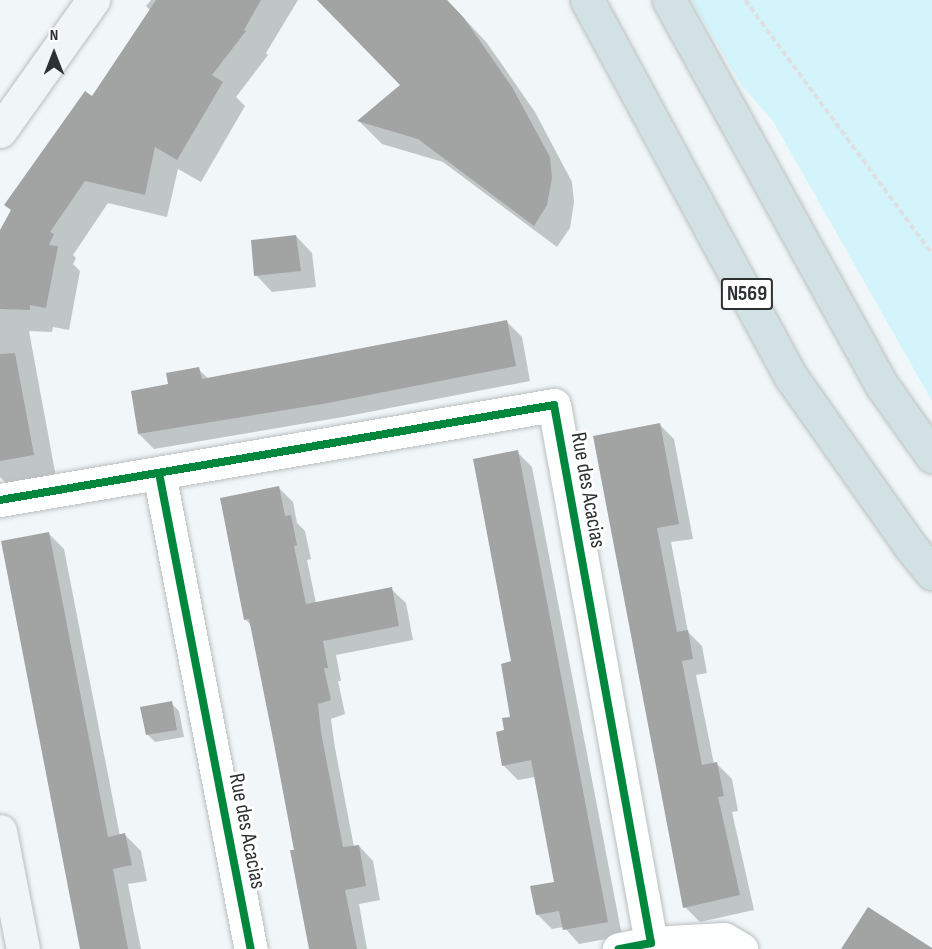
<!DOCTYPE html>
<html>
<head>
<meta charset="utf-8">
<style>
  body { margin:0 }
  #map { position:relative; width:932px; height:949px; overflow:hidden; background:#f1f7f8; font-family:"Sofia Sans Condensed",sans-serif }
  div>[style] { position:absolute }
  .green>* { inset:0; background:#d2f4fa }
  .shadow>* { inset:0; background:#0003 }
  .building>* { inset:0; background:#a2a4a4 }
  .path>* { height:4px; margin-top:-2px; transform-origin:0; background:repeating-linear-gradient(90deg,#dee0e1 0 6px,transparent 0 9px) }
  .roads { filter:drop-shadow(0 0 2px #babebf) drop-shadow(0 0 2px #babebf) }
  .street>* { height:33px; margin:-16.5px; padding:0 16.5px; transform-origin:16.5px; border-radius:16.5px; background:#fdfefe }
  .secondary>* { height:33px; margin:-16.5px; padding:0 16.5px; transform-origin:16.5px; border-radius:16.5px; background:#f0f5f6 }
  .highway>* { height:33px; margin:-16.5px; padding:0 16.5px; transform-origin:16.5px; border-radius:16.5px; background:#d2e2e4 }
  .cycleway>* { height:8px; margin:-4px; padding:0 4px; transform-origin:4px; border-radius:4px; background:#00873e }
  span { translate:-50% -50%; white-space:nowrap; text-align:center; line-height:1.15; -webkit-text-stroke:6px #fff; paint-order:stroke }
  .shield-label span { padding:2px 4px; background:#fff; border:2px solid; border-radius:4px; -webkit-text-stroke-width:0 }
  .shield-label { font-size:21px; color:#2d3132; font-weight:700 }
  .street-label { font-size:22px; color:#2d3132 }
  .north { position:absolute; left:24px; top:24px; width:60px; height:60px; -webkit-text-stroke:4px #fff; paint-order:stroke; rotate:0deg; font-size:16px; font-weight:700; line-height:24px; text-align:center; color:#2d3132 }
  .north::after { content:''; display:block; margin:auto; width:21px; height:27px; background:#2d3132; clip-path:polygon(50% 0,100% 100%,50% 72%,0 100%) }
</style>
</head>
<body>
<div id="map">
  <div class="green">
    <i style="clip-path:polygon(691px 0,932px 0,932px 401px,773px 121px,742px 86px)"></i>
  </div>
  <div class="shadow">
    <i style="clip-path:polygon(151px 0,298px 0,266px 53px,268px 55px,236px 97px,245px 106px,201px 182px,178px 169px,167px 217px,108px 203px,73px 255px,76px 258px,73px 264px,80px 271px,69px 330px,53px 327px,52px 332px,29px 331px,56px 477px,9px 486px,0 477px,0 234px,151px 11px,146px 6px)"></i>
    <i style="clip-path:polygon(319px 0,447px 0,487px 43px,535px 112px,572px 182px,574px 202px,570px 228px,557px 247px,443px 162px,382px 144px,359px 121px,402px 85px)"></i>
    <i style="clip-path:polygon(296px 236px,312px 253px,316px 287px,272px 292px,256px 275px)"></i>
    <i style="clip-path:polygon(507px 322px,522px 337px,530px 381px,343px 417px,154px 449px,139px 434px,169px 386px,198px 369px,209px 379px)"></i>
    <i style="clip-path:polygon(659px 424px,674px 439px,693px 539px,671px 542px,688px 632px,702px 646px,707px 673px,696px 675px,714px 764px,717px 764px,732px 779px,738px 811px,732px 812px,754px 910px,700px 922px,685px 907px,595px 437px)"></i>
    <i style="clip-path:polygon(517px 452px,532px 467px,622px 936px,579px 944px,564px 927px,552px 929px,537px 914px,556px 883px,535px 777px,518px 780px,503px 765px,505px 732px,512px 718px)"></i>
    <i style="clip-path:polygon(279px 488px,293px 502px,297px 523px,305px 531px,311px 559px,307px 560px,316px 603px,391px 589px,406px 603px,413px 640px,336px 655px,341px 681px,338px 681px,345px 714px,331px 719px,335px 748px,354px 847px,359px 846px,373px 861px,380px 900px,359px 904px,367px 949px,310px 949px,296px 851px,253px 627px,245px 619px)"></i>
    <i style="clip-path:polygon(48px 533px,64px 549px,120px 836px,125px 835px,141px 851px,147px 881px,128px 884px,141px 949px,81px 949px)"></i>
    <i style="clip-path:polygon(171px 703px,179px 711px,184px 737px,155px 742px,147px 734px)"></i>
  </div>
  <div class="building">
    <i style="clip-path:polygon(156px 0,261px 0,244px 30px,246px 31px,212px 75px,223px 82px,177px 160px,155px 147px,145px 195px,85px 181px,50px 232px,54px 234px,49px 245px,58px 246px,46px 308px,30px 305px,30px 310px,0 309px,0 230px,11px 210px,4px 205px,85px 91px,92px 96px)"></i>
    <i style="clip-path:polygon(317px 0,447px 0,464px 18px,512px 87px,550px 157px,552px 178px,547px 205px,534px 226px,418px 139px,357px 121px,400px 85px)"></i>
    <i style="clip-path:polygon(296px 235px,301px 271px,254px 276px,251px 240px)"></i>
    <i style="clip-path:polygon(507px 320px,516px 366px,328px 403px,138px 434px,131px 391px,168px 384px,166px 373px,199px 367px,202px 379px)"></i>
    <i style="clip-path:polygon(15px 353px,34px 455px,0 461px,0 354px)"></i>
    <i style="clip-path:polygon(660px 423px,679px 524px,657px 528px,677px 632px,688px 630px,693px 659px,682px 661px,689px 698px,702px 765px,717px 762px,724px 796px,718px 797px,740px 895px,683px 908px,593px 436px)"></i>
    <i style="clip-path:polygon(518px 450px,608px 922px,563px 930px,559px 911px,536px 915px,530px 886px,554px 882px,531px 760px,502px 766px,496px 732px,504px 730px,502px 718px,510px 717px,501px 664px,511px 661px,473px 459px)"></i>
    <i style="clip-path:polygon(279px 486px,285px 516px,291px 515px,297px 545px,294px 546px,306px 604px,392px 587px,399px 626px,323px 641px,328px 668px,324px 668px,331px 700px,318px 704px,321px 732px,343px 847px,359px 845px,366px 886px,345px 890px,357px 949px,309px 949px,290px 850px,294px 850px,274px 744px,249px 619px,244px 620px,220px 498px)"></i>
    <i style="clip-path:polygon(49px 532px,108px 837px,125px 833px,132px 865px,113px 869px,128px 949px,80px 949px,1px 541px)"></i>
    <i style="clip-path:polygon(172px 701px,177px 730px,146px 735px,140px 707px)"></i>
    <i style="clip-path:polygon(868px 907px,932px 948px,932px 949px,841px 949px)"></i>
  </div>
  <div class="path">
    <i style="left:745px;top:0;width:315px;rotate:53.6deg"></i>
  </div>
  <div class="roads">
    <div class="street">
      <i style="left:159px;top:473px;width:485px;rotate:79.1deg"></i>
      <i style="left:0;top:500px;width:562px;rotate:-9.73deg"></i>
      <i style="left:554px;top:405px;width:547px;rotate:79.78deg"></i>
      <i style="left:651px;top:943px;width:33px;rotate:169deg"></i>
      <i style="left:651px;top:943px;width:73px;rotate:-3.1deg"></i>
      <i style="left:724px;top:939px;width:20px;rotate:30deg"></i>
    </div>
    <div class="secondary">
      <i style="left:0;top:131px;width:161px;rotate:-54.6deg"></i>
      <i style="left:0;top:831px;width:120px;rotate:79deg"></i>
    </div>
    <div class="highway">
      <i style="left:587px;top:0;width:429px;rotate:61.6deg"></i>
      <i style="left:791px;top:377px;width:207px;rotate:54.8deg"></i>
      <i style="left:910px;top:546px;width:35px;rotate:51deg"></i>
      <i style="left:669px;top:0;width:442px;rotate:61.1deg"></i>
      <i style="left:883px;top:387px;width:85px;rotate:54.6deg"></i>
    </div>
  </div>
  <div class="cycleway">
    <i style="left:159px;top:473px;width:485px;rotate:79.1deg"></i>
    <i style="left:0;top:500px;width:562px;rotate:-9.73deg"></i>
    <i style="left:554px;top:405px;width:547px;rotate:79.78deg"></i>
    <i style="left:651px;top:943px;width:33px;rotate:169deg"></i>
  </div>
  <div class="shield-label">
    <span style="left:747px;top:294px">N569</span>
  </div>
  <div class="street-label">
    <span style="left:588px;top:490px;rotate:80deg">Rue des Acacias</span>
    <span style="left:247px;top:831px;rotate:79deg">Rue des Acacias</span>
  </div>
  <div class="north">N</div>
</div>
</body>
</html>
